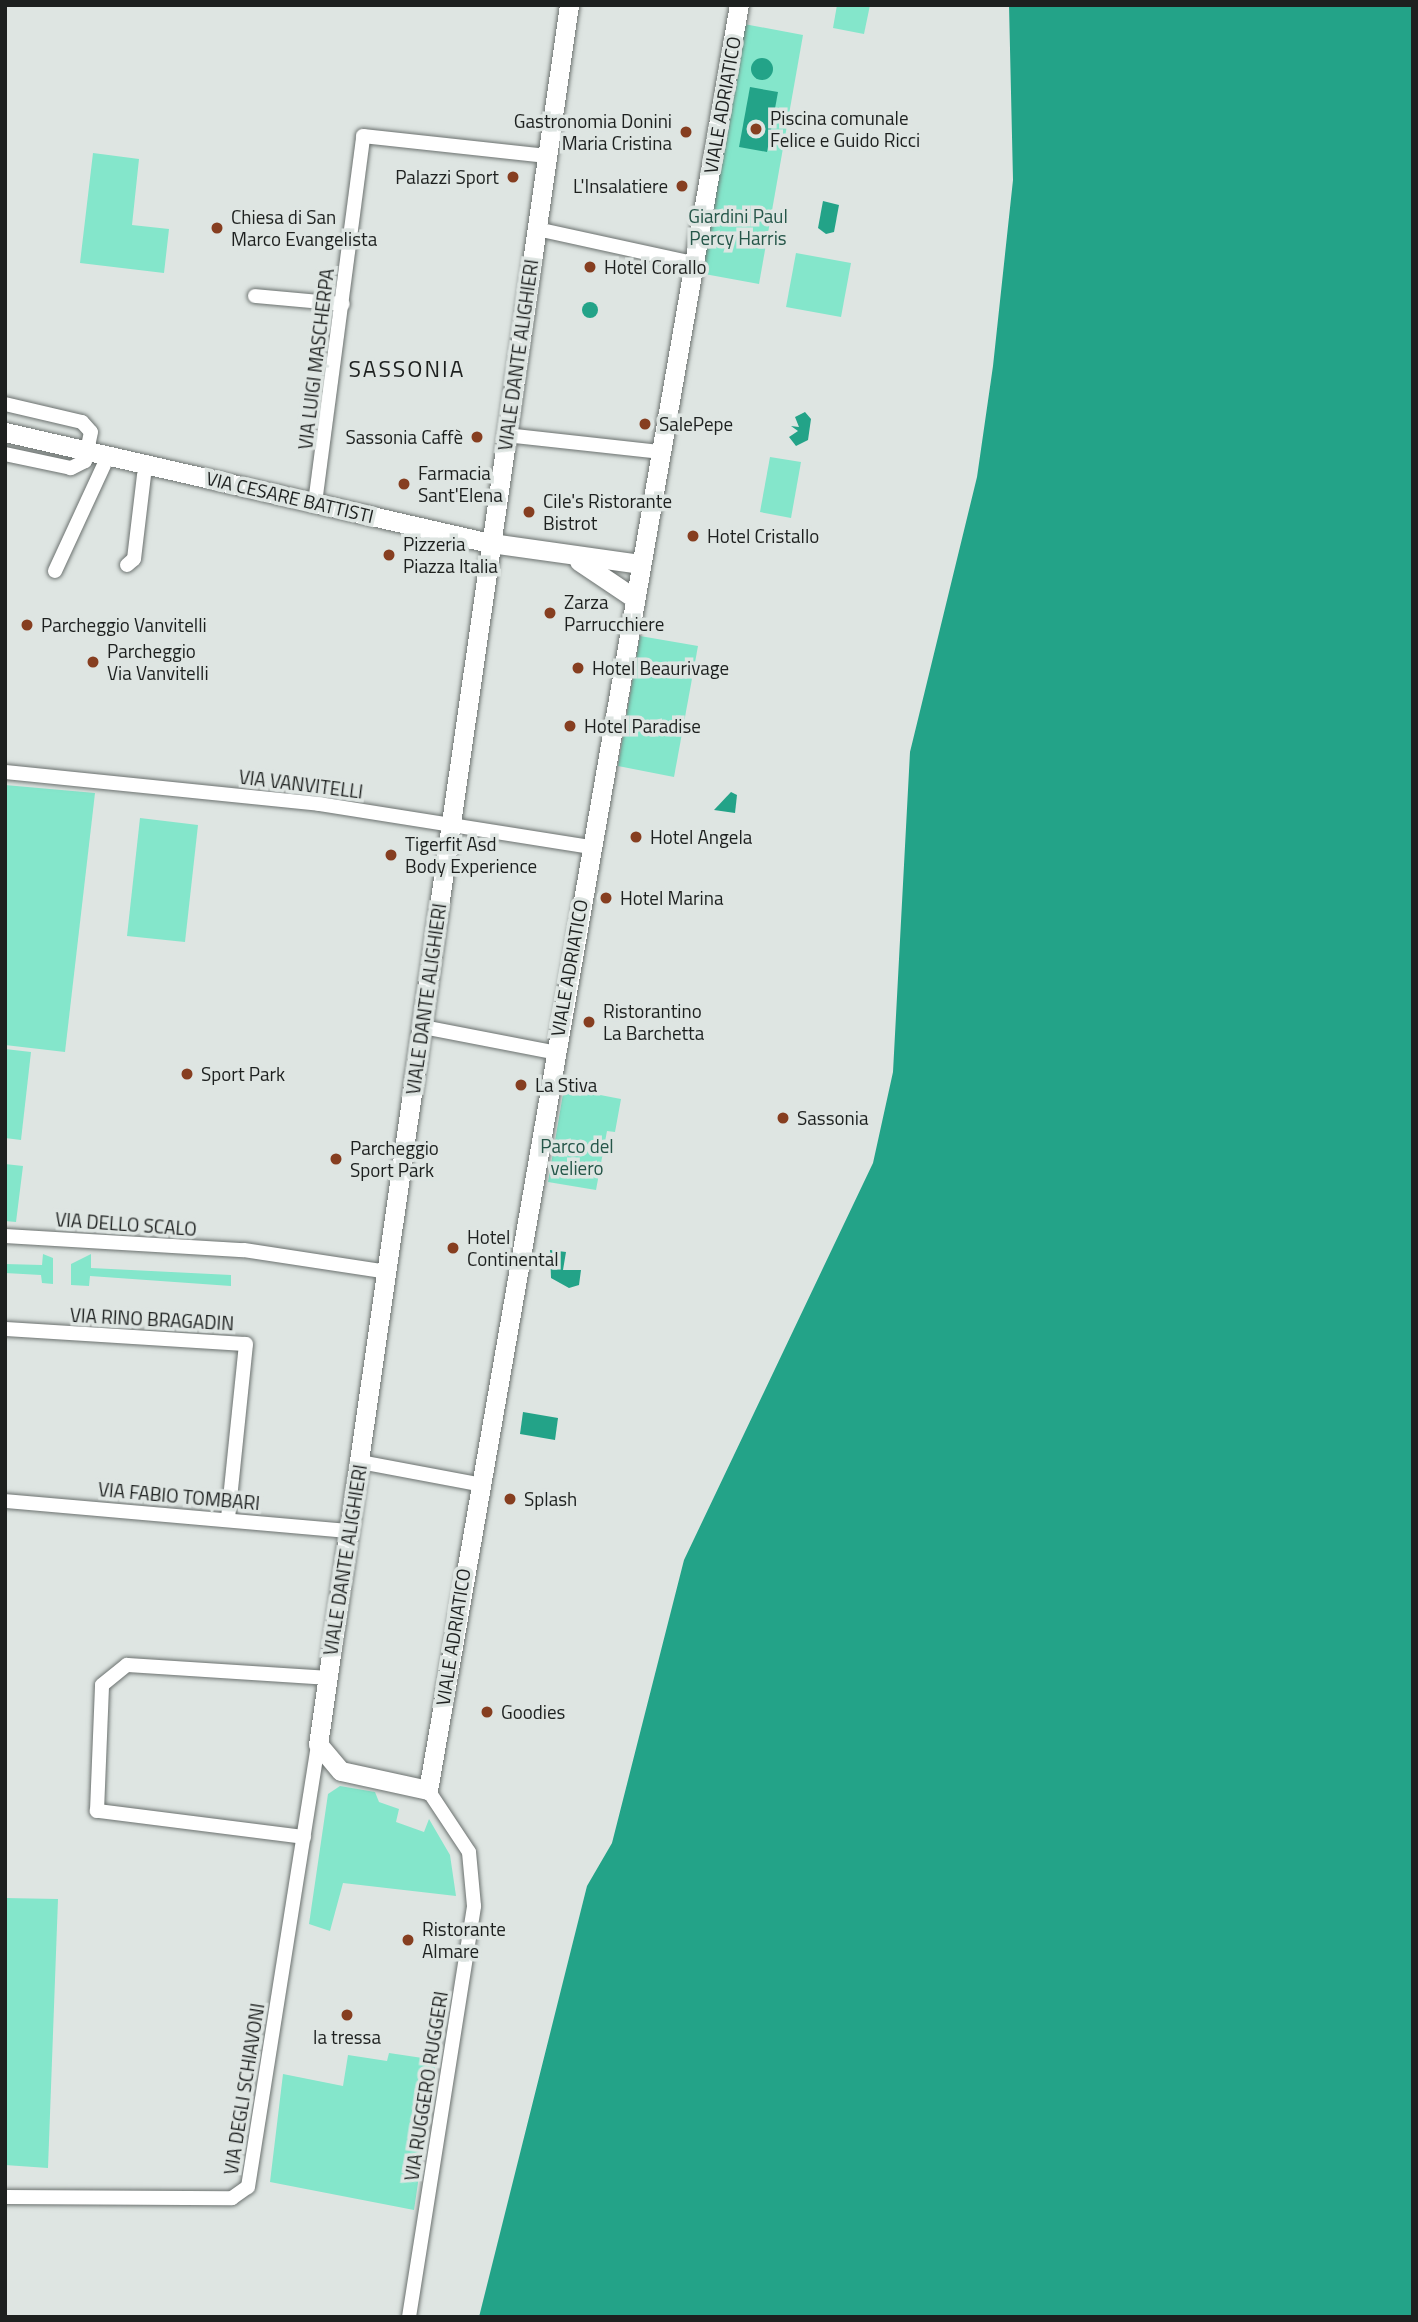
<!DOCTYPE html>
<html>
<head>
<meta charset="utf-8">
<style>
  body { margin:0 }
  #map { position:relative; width:1418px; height:2322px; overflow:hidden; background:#dee5e2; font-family:"Titillium Web",sans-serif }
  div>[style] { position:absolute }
  .green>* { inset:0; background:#84e6cb }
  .water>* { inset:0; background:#23a388 }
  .round { border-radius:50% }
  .roads { filter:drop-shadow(0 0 2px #6b716f) drop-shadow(0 0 2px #6b716f) }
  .street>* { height:14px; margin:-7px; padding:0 7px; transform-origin:7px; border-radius:7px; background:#fff }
  .secondary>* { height:19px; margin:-9.5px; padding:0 9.5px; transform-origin:9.5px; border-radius:9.5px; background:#fff }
  .dots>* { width:19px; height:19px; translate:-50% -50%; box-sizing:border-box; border:4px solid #dee5e2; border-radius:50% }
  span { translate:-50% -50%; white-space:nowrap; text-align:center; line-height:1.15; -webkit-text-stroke:7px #dee5e2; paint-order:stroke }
  .street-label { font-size:19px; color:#1d201f }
  .poi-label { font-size:19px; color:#1d201f }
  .left { translate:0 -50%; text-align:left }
  .right { translate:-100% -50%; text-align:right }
  .park-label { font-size:19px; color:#255649 }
  .quarter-label { font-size:23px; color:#1d201f; letter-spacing:2px }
  .frame { position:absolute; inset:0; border:7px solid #1d201f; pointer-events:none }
</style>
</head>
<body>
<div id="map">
  <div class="green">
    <i style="clip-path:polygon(837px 5px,870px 5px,864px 34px,833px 28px)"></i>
    <i style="clip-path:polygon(744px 24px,803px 35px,759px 284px,699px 273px)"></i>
    <i style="clip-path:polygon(93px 153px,139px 159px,132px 225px,169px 229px,164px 273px,80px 263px)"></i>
    <i style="clip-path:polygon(796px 253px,851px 263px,841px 317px,786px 307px)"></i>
    <i style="clip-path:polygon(770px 457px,801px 462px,791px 518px,760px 512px)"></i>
    <i style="clip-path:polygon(640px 636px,698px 646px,674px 777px,618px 766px)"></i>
    <i style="clip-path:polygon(5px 785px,95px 793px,65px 1052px,5px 1045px)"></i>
    <i style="clip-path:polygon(140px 818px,198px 825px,185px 942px,127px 936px)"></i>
    <i style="clip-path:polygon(5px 1049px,31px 1052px,21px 1140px,5px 1138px)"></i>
    <i style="clip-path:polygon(564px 1088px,621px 1099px,615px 1132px,607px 1131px,596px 1190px,548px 1182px)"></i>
    <i style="clip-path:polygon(5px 1164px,23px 1166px,16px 1222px,5px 1221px)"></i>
    <i style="clip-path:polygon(43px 1254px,53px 1258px,53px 1284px,42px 1283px,41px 1275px,5px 1273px,5px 1264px,42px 1265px)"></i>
    <i style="clip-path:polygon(91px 1254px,91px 1268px,231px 1275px,231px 1286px,90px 1276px,89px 1286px,71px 1285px,71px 1264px)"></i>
    <i style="clip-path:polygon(340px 1786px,375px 1792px,379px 1802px,399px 1809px,396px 1822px,424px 1832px,429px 1819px,450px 1855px,456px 1896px,343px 1883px,330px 1931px,309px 1924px,328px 1794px)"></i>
    <i style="clip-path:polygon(5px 1898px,58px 1899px,48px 2168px,5px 2165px)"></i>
    <i style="clip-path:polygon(389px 2053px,436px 2060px,414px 2210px,270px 2182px,283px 2074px,343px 2086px,348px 2055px,387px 2061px)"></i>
  </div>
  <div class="water">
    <i style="clip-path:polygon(1009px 5px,1413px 5px,1413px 2317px,479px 2317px,587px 1886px,612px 1843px,684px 1560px,873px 1163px,893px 1072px,910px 752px,977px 477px,993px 366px,1013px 180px)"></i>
    <i class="round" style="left:751px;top:58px;width:22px;height:22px"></i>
    <i style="clip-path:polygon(750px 87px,778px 92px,767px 152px,739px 147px)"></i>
    <i style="clip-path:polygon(823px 201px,839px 205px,834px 232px,826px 234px,818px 228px)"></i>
    <i class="round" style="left:582px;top:302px;width:16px;height:16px"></i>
    <i style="clip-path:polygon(805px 412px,811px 419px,808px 440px,796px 446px,789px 437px,798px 431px,791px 426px,799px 427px,795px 417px)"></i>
    <i style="clip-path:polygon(731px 792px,737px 795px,735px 813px,714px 810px)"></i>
    <i style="clip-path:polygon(550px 1250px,566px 1252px,563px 1270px,581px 1270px,579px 1285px,569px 1288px,551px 1278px)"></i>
    <i style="clip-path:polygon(523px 1412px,558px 1418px,555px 1440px,520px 1434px)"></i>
  </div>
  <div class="roads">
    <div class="street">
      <i style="left:537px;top:229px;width:160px;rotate:12.3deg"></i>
      <i style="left:255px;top:296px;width:88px;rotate:5.2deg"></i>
      <i style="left:5px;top:404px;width:79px;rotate:13.2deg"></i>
      <i style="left:82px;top:422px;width:13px;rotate:48deg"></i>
      <i style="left:91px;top:432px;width:30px;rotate:102deg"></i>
      <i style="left:85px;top:461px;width:16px;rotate:153deg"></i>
      <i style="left:71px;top:468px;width:67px;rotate:-168deg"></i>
      <i style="left:506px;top:435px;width:154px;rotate:6.3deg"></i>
      <i style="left:315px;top:503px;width:370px;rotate:-82.5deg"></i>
      <i style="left:363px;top:136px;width:185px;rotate:6.2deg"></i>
      <i style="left:127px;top:565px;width:9px;rotate:-41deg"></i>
      <i style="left:134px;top:559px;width:85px;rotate:-83.2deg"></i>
      <i style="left:55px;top:571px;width:117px;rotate:-65.2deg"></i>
      <i style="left:5px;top:772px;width:316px;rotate:5.8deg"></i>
      <i style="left:319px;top:804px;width:275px;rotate:9deg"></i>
      <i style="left:423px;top:1027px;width:132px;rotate:10.9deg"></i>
      <i style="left:5px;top:1236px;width:239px;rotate:3.4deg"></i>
      <i style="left:244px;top:1250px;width:145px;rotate:8.7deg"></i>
      <i style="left:5px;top:1329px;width:241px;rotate:3.6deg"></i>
      <i style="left:246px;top:1344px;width:176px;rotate:95.9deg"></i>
      <i style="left:360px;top:1462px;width:120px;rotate:10.6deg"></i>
      <i style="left:5px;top:1501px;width:346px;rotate:5deg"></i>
      <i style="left:304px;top:1837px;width:209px;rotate:-172.8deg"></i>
      <i style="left:97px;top:1811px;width:126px;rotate:-87.7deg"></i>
      <i style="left:102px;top:1685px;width:32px;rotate:-39deg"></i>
      <i style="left:127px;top:1665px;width:200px;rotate:3.7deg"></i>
      <i style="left:5px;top:2197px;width:227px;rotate:0.3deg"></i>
      <i style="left:232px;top:2198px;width:19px;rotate:-35deg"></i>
      <i style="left:248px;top:2187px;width:448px;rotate:-81deg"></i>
      <i style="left:409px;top:2317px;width:416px;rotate:-81deg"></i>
      <i style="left:474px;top:1906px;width:54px;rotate:-95.3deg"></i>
      <i style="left:469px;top:1852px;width:74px;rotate:-123.5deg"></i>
    </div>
    <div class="secondary">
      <i style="left:569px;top:5px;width:1757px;rotate:98.21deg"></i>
      <i style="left:318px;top:1744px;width:35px;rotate:50deg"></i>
      <i style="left:341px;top:1771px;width:89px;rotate:12.3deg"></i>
      <i style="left:428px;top:1790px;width:1812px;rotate:-80.12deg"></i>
      <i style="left:5px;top:432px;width:499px;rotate:12.9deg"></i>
      <i style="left:491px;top:543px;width:150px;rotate:8deg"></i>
      <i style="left:579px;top:561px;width:66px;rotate:33.9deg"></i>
    </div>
  </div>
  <div class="dots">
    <i style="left:756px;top:129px;background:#863e20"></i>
    <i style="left:686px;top:132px;background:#863e20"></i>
    <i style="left:513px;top:177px;background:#863e20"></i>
    <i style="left:682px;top:186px;background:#863e20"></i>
    <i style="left:217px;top:228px;background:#863e20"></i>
    <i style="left:590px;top:267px;background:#863e20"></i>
    <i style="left:645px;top:424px;background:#863e20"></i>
    <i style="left:477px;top:437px;background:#863e20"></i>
    <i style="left:404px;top:484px;background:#863e20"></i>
    <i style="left:529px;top:512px;background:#863e20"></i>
    <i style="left:693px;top:536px;background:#863e20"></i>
    <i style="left:389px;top:555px;background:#863e20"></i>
    <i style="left:550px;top:613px;background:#863e20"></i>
    <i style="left:27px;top:625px;background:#863e20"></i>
    <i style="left:93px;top:662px;background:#863e20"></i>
    <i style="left:578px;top:668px;background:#863e20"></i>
    <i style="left:570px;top:726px;background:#863e20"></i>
    <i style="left:636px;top:837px;background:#863e20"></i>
    <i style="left:391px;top:855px;background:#863e20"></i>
    <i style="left:606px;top:898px;background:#863e20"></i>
    <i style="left:589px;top:1022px;background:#863e20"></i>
    <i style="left:187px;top:1074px;background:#863e20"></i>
    <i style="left:521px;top:1085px;background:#863e20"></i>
    <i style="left:783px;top:1118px;background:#863e20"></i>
    <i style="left:336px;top:1159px;background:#863e20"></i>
    <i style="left:453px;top:1248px;background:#863e20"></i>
    <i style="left:510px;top:1499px;background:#863e20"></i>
    <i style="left:487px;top:1712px;background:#863e20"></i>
    <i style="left:408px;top:1940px;background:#863e20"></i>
    <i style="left:347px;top:2015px;background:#863e20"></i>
  </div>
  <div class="street-label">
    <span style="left:722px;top:105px;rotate:-80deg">VIALE ADRIATICO</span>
    <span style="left:518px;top:355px;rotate:-82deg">VIALE DANTE ALIGHIERI</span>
    <span style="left:316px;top:359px;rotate:-83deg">VIA LUIGI MASCHERPA</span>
    <span style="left:290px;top:497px;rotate:13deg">VIA CESARE BATTISTI</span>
    <span style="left:301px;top:784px;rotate:7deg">VIA VANVITELLI</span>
    <span style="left:569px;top:968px;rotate:-80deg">VIALE ADRIATICO</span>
    <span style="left:426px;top:999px;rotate:-82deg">VIALE DANTE ALIGHIERI</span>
    <span style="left:126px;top:1224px;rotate:4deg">VIA DELLO SCALO</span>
    <span style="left:152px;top:1319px;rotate:3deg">VIA RINO BRAGADIN</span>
    <span style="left:179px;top:1496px;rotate:5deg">VIA FABIO TOMBARI</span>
    <span style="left:345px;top:1560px;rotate:-81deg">VIALE DANTE ALIGHIERI</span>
    <span style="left:453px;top:1637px;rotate:-81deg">VIALE ADRIATICO</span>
    <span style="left:426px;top:2086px;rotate:-81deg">VIA RUGGERO RUGGERI</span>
    <span style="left:244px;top:2089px;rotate:-81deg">VIA DEGLI SCHIAVONI</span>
  </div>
  <div class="poi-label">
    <span class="left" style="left:770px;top:129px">Piscina comunale<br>Felice e Guido Ricci</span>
    <span class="right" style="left:672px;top:132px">Gastronomia Donini<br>Maria Cristina</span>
    <span class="right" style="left:499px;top:177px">Palazzi Sport</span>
    <span class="right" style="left:668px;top:186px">L'Insalatiere</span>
    <span class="left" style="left:231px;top:228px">Chiesa di San<br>Marco Evangelista</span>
    <span class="left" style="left:604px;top:267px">Hotel Corallo</span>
    <span class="left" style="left:659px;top:424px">SalePepe</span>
    <span class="right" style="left:463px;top:437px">Sassonia Caffè</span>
    <span class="left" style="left:418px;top:484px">Farmacia<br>Sant'Elena</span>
    <span class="left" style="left:543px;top:512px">Cile's Ristorante<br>Bistrot</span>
    <span class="left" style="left:707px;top:536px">Hotel Cristallo</span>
    <span class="left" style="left:403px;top:555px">Pizzeria<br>Piazza Italia</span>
    <span class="left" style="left:564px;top:613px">Zarza<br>Parrucchiere</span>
    <span class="left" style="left:41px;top:625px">Parcheggio Vanvitelli</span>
    <span class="left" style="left:107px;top:662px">Parcheggio<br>Via Vanvitelli</span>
    <span class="left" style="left:592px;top:668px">Hotel Beaurivage</span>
    <span class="left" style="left:584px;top:726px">Hotel Paradise</span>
    <span class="left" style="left:650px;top:837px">Hotel Angela</span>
    <span class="left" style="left:405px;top:855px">Tigerfit Asd<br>Body Experience</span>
    <span class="left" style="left:620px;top:898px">Hotel Marina</span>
    <span class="left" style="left:603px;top:1022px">Ristorantino<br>La Barchetta</span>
    <span class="left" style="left:201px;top:1074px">Sport Park</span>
    <span class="left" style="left:535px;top:1085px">La Stiva</span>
    <span class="left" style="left:797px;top:1118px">Sassonia</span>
    <span class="left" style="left:350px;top:1159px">Parcheggio<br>Sport Park</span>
    <span class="left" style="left:467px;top:1248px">Hotel<br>Continental</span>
    <span class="left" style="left:524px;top:1499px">Splash</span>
    <span class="left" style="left:501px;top:1712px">Goodies</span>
    <span class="left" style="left:422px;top:1940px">Ristorante<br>Almare</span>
    <span style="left:347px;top:2037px">la tressa</span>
  </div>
  <div class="park-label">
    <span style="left:738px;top:227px">Giardini Paul<br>Percy Harris</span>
    <span style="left:577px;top:1157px">Parco del<br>veliero</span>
  </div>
  <div class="quarter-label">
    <span style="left:407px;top:369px">SASSONIA</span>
  </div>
  <div class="frame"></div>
</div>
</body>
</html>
